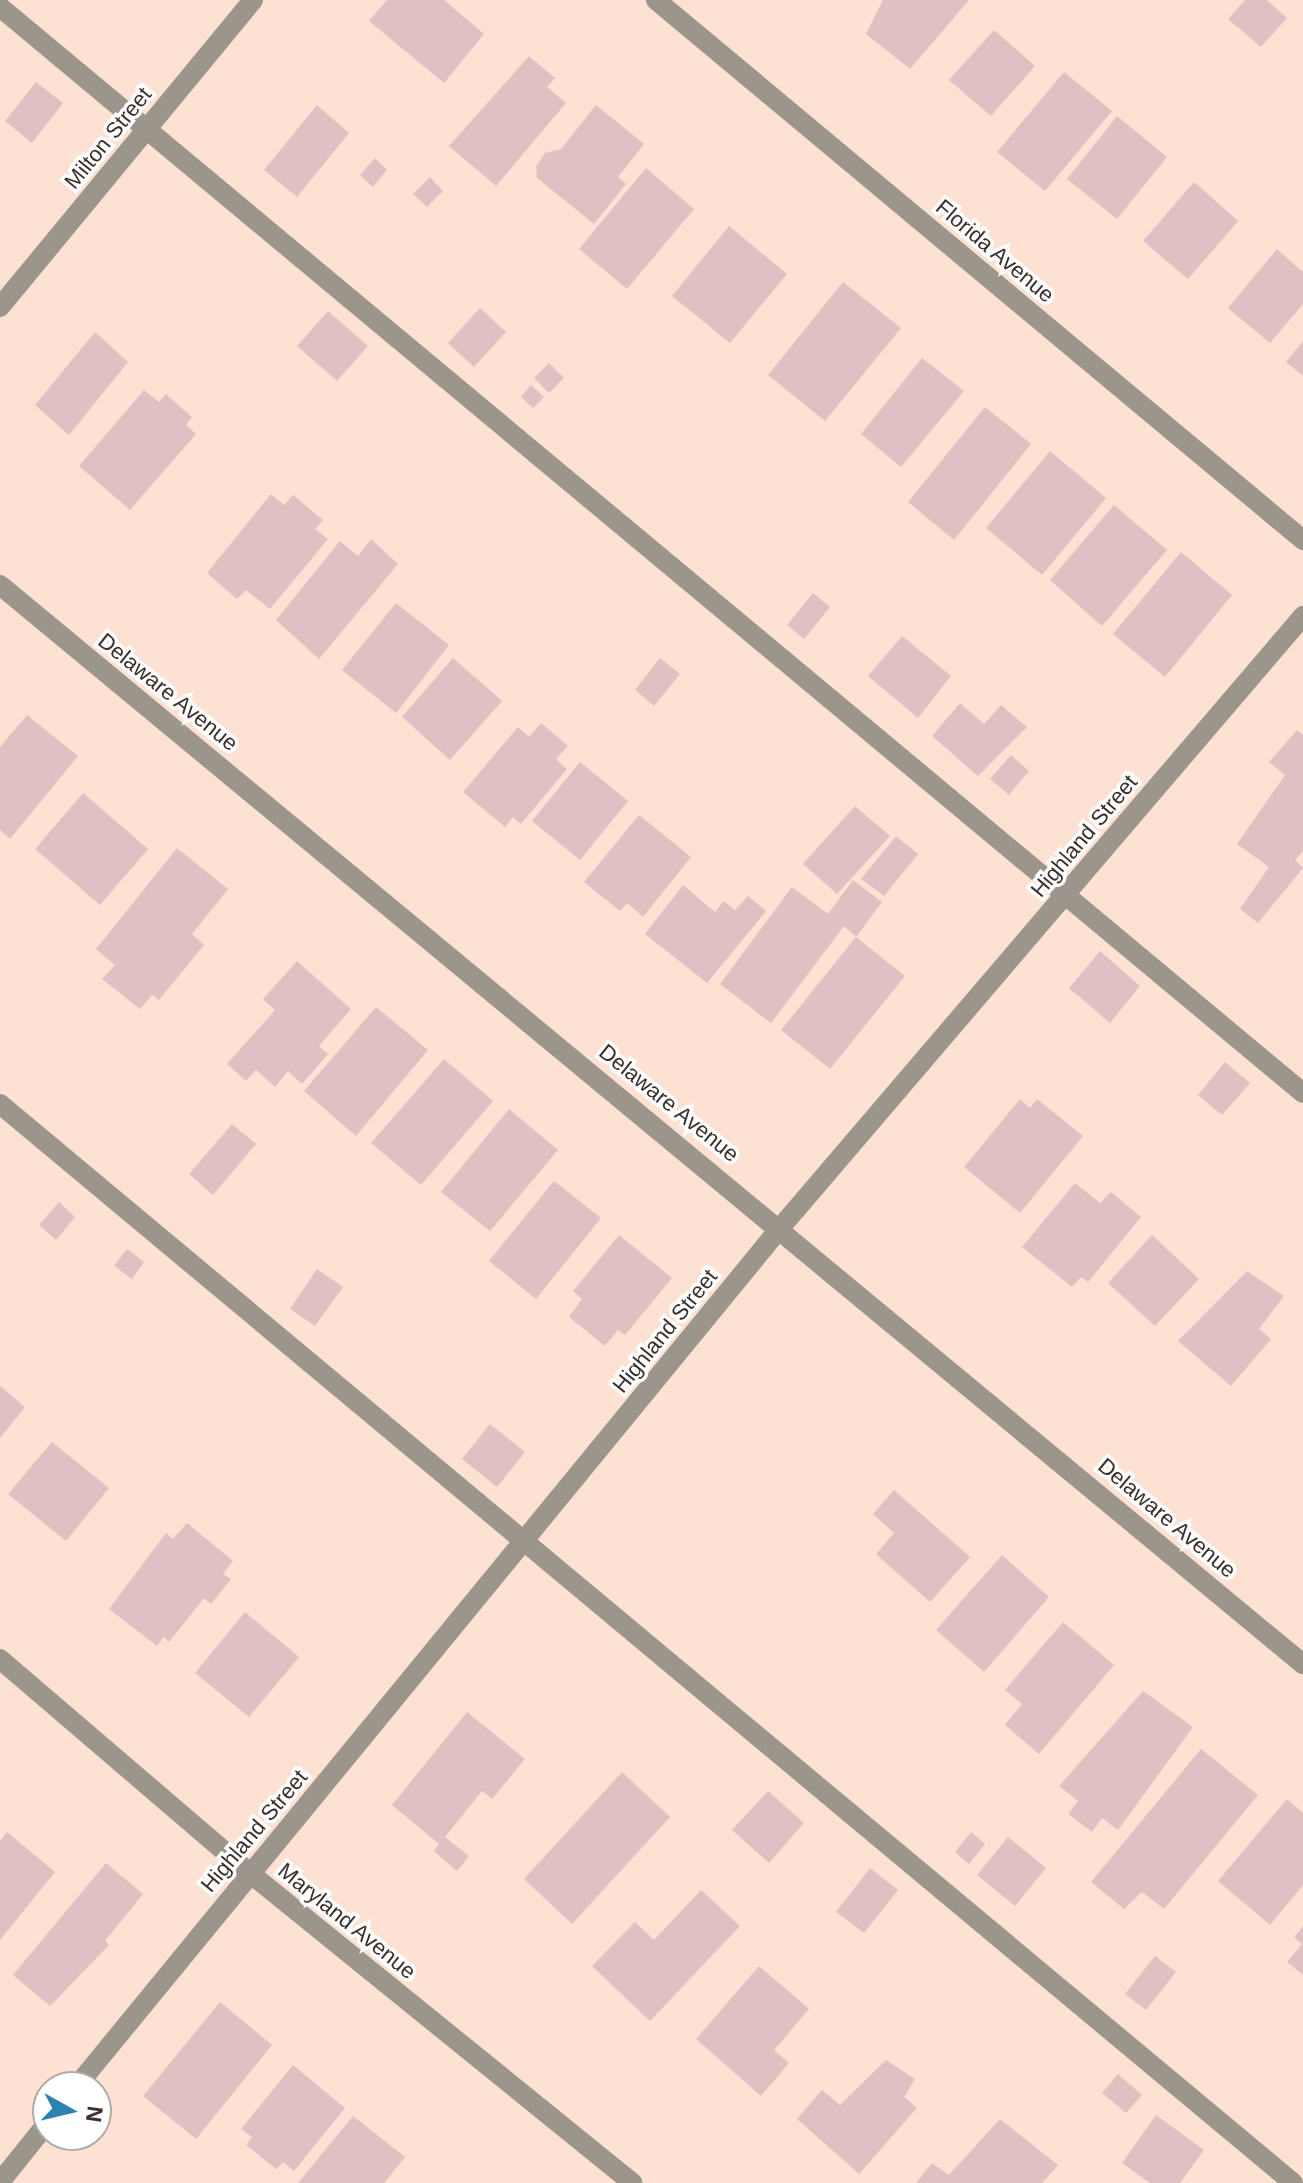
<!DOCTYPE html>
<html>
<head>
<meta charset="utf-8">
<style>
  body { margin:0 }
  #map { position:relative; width:1303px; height:2183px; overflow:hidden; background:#fde1d3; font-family:Helvetica,sans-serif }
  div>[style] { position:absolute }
  .building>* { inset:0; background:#e0c0c2 }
  .lane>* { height:20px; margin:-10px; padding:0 10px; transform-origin:10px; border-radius:10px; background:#9b958b }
  .street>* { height:20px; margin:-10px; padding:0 10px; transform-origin:10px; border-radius:10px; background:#9b958b }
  span { translate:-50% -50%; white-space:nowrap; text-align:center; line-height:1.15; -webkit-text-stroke:7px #fff; paint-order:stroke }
  .street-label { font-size:22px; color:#3a2f2a }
  .north { position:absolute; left:32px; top:2071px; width:80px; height:80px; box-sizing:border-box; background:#fff; border:2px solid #b0acaa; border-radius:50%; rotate:98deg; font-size:22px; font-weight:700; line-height:32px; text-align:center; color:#3a2f2a }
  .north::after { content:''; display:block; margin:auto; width:28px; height:36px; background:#2d82b2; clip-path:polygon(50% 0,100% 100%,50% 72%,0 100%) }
</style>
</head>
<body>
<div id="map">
  <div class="building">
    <i style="clip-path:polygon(387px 0,444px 0,484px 34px,444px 83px,369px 21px)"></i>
    <i style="clip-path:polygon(883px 0,969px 0,910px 69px,866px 34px)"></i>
    <i style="clip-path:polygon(1245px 0,1267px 0,1287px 18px,1261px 47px,1228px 19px)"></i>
    <i style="clip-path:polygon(994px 30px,1035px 66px,991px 116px,949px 80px)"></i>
    <i style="clip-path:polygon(529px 56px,555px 78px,547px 87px,566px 103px,496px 186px,449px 146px)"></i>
    <i style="clip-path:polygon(1064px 72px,1112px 111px,1045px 191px,997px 152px)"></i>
    <i style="clip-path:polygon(36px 82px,63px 103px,32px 143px,5px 121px)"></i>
    <i style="clip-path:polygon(317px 105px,349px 133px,297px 197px,264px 170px)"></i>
    <i style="clip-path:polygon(596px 105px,644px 144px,618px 177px,626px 184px,594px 224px,537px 178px,536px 166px,545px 153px,561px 149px)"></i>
    <i style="clip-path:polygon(1117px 116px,1167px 157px,1117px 219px,1067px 179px)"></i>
    <i style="clip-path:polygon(375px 158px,387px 170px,373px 187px,360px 175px)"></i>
    <i style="clip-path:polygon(646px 168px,694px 209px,627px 289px,579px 249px)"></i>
    <i style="clip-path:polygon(430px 177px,443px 191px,427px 207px,413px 194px)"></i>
    <i style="clip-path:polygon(1194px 182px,1238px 221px,1188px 279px,1143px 241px)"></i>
    <i style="clip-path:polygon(729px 226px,787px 274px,730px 343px,672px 296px)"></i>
    <i style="clip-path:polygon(1277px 249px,1303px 272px,1303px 304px,1270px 343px,1228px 308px)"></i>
    <i style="clip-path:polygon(843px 282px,901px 328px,825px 421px,768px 375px)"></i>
    <i style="clip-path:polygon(480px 308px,506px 332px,474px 367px,448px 343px)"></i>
    <i style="clip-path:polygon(328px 311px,368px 346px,337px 381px,297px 346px)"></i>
    <i style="clip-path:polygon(95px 332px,128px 362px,69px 435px,35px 405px)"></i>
    <i style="clip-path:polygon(1303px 341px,1303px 376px,1286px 362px)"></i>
    <i style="clip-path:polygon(922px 358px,964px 391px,901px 467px,861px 434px)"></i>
    <i style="clip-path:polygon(549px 363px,564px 378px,549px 393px,534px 378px)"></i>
    <i style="clip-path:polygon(531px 385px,544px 397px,533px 408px,521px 397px)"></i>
    <i style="clip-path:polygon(144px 390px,159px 402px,166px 394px,192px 417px,186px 425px,196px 434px,130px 510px,79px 466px)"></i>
    <i style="clip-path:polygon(985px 407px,1031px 444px,954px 540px,908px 502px)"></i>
    <i style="clip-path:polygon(1050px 451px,1106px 498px,1042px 575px,986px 528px)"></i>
    <i style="clip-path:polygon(271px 494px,284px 505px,293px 495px,323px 520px,315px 529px,328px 539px,270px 609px,246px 590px,237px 599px,207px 573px)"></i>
    <i style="clip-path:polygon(1114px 505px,1167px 550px,1102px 626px,1050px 580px)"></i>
    <i style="clip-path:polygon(371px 539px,398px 564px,319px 659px,276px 620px,340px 541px,358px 556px)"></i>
    <i style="clip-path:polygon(1181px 552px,1232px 595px,1165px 677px,1113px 634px)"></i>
    <i style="clip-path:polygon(813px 593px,830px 607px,804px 639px,787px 625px)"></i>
    <i style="clip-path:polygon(396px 603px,449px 645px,396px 713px,342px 670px)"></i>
    <i style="clip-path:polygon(902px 636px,951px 676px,918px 718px,868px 676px)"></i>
    <i style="clip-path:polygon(453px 658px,502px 701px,450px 760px,402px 717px)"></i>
    <i style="clip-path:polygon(660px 658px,680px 674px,654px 706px,635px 690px)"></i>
    <i style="clip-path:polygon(960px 703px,984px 724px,1001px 705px,1027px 727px,978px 776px,932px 736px)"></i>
    <i style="clip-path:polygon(27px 715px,78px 756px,10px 839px,0 830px,0 747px)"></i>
    <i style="clip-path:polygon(541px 723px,568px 746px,556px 759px,567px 769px,521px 824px,513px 817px,505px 827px,463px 792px,518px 727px,529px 737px)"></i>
    <i style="clip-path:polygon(1297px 730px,1303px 735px,1303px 851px,1295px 860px,1303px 868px,1258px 923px,1240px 909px,1269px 867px,1237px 844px,1285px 775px,1269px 762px)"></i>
    <i style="clip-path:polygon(1011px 755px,1029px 771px,1009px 795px,990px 779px)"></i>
    <i style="clip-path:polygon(580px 762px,628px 801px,580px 860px,532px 821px)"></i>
    <i style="clip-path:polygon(83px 793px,148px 849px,100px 905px,35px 849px)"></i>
    <i style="clip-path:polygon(855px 806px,890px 836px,837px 894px,803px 864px)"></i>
    <i style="clip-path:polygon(639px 815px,691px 857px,643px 917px,627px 903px,620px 911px,584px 882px)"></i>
    <i style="clip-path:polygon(896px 836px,918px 854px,884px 896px,861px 879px)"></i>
    <i style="clip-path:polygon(177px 848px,228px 889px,192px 934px,204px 945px,159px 1000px,152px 995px,140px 1009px,102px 979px,115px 965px,96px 949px)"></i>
    <i style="clip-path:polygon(853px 880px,882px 902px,856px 937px,844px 926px,771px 1023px,720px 984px,792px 887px,828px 914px)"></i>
    <i style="clip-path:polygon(683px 885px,715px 912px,724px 901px,735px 910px,748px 896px,766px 911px,707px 983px,645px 934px)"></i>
    <i style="clip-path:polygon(856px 937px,905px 976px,830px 1069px,781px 1030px)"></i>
    <i style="clip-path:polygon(1100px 951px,1140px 986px,1110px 1023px,1069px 988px)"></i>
    <i style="clip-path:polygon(297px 961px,351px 1009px,319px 1046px,328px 1054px,302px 1084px,288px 1071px,275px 1087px,256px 1070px,246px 1081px,227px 1064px,275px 1010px,263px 999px)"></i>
    <i style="clip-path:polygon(376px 1007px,428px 1050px,356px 1136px,304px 1091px)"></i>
    <i style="clip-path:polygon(444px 1059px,493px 1101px,421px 1185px,371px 1143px)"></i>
    <i style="clip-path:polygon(1225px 1062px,1250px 1083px,1222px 1115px,1198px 1095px)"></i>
    <i style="clip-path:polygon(1020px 1099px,1030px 1108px,1037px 1099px,1083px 1136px,1020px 1213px,964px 1167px)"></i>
    <i style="clip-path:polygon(509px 1109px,558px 1150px,490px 1231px,441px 1192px)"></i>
    <i style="clip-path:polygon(232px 1124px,256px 1144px,213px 1195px,189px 1174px)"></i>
    <i style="clip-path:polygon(554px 1181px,601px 1218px,536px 1299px,489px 1261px)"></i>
    <i style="clip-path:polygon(1075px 1183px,1100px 1203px,1111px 1192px,1141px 1217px,1088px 1282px,1081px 1277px,1072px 1287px,1022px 1247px)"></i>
    <i style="clip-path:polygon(59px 1202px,75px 1217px,56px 1240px,39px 1225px)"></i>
    <i style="clip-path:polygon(619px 1235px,672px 1278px,625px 1335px,618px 1330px,605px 1346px,569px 1317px,582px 1299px,573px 1291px)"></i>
    <i style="clip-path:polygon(1152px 1235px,1199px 1279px,1155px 1326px,1108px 1283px)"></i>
    <i style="clip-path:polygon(127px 1249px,144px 1262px,132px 1279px,114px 1266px)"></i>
    <i style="clip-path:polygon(317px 1269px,343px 1287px,315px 1326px,290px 1309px)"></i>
    <i style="clip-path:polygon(1247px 1271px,1284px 1296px,1259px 1329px,1271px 1339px,1231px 1386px,1178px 1341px)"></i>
    <i style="clip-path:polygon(0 1386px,25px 1407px,0 1438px)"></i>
    <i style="clip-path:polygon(490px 1424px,525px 1452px,497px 1487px,462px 1459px)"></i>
    <i style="clip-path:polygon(52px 1442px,109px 1488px,66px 1541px,8px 1494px)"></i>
    <i style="clip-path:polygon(894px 1490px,970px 1557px,930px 1602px,876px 1554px,894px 1533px,873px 1514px)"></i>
    <i style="clip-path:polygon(187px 1523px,233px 1561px,223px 1574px,231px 1579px,211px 1604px,204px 1598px,169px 1642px,164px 1637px,157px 1646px,109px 1609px,166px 1533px,173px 1539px)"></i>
    <i style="clip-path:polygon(1002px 1555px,1049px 1597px,984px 1672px,936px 1630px)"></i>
    <i style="clip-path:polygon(245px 1612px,299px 1657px,249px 1717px,195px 1673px)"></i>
    <i style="clip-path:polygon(1063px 1622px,1114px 1665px,1039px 1754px,1005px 1725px,1022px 1704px,1005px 1690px)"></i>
    <i style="clip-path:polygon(1143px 1691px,1193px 1727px,1118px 1830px,1102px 1818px,1092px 1832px,1068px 1814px,1078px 1801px,1059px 1786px)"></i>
    <i style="clip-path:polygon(467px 1712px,525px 1759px,492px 1799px,482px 1791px,445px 1837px,469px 1856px,457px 1871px,434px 1851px,439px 1844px,392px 1805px)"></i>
    <i style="clip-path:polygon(1201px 1749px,1258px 1795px,1164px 1909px,1142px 1892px,1124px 1909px,1091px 1882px)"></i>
    <i style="clip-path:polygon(622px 1772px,670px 1817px,572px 1924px,524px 1879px)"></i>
    <i style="clip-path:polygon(768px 1791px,804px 1823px,769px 1863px,732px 1830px)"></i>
    <i style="clip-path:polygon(1287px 1799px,1303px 1813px,1303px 1885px,1270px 1925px,1218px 1881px)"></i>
    <i style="clip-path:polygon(7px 1832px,55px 1872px,0 1940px,0 1841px)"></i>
    <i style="clip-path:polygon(971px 1832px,985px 1844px,969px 1864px,955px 1852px)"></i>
    <i style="clip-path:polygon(1008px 1837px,1046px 1868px,1015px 1906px,977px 1875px)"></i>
    <i style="clip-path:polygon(106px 1863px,143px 1894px,105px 1941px,109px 1945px,50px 2006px,13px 1975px)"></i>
    <i style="clip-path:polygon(870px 1868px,898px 1890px,864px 1933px,836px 1912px)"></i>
    <i style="clip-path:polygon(701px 1890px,740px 1926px,650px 2021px,592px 1966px,635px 1922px,654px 1940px)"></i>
    <i style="clip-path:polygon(1303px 1926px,1303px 1975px,1287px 1962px,1302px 1944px,1294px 1937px)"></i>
    <i style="clip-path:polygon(1155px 1956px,1176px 1972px,1146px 2010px,1125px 1994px)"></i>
    <i style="clip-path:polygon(759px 1966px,809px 2009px,774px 2050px,789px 2063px,761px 2096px,696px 2039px)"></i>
    <i style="clip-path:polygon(220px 2002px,272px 2045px,196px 2139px,143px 2096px)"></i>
    <i style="clip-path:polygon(886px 2060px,915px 2079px,904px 2097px,917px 2108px,859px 2174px,797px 2119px,822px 2090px,840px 2105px)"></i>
    <i style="clip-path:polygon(293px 2065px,345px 2108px,294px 2171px,283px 2162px,276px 2169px,246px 2145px,252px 2137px,241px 2129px)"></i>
    <i style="clip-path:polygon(1118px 2074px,1142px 2095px,1126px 2113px,1102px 2093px)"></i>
    <i style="clip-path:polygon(1156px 2115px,1204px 2150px,1180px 2183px,1150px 2183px,1122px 2163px)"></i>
    <i style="clip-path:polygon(353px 2116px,405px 2157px,384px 2183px,298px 2183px)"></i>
    <i style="clip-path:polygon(1000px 2119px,1058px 2165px,1042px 2183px,916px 2183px,932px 2163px,949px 2175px)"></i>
  </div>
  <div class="lane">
    <i style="left:0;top:7px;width:1696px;rotate:39.81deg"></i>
    <i style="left:0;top:1104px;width:1684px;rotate:39.84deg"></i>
  </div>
  <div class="street">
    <i style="left:656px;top:0;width:843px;rotate:39.85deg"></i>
    <i style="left:0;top:307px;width:398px;rotate:-50.5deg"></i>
    <i style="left:0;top:585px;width:1692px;rotate:39.63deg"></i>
    <i style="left:0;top:1659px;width:330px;rotate:40.6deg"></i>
    <i style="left:251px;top:1874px;width:491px;rotate:39deg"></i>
    <i style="left:76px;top:2087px;width:1112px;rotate:-50.66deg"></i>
    <i style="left:781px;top:1227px;width:804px;rotate:-49.49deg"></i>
    <i style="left:0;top:2182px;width:77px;rotate:-51.3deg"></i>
  </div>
  <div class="street-label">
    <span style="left:108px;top:138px;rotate:-51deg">Milton Street</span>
    <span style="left:995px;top:251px;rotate:40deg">Florida Avenue</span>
    <span style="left:168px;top:692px;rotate:39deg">Delaware Avenue</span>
    <span style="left:1084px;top:836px;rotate:-50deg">Highland Street</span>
    <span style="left:669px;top:1103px;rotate:39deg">Delaware Avenue</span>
    <span style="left:665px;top:1331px;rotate:-51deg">Highland Street</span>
    <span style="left:1167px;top:1518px;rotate:40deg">Delaware Avenue</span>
    <span style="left:254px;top:1831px;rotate:-50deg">Highland Street</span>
    <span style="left:347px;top:1921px;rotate:39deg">Maryland Avenue</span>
  </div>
  <div class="north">N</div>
</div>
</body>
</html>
